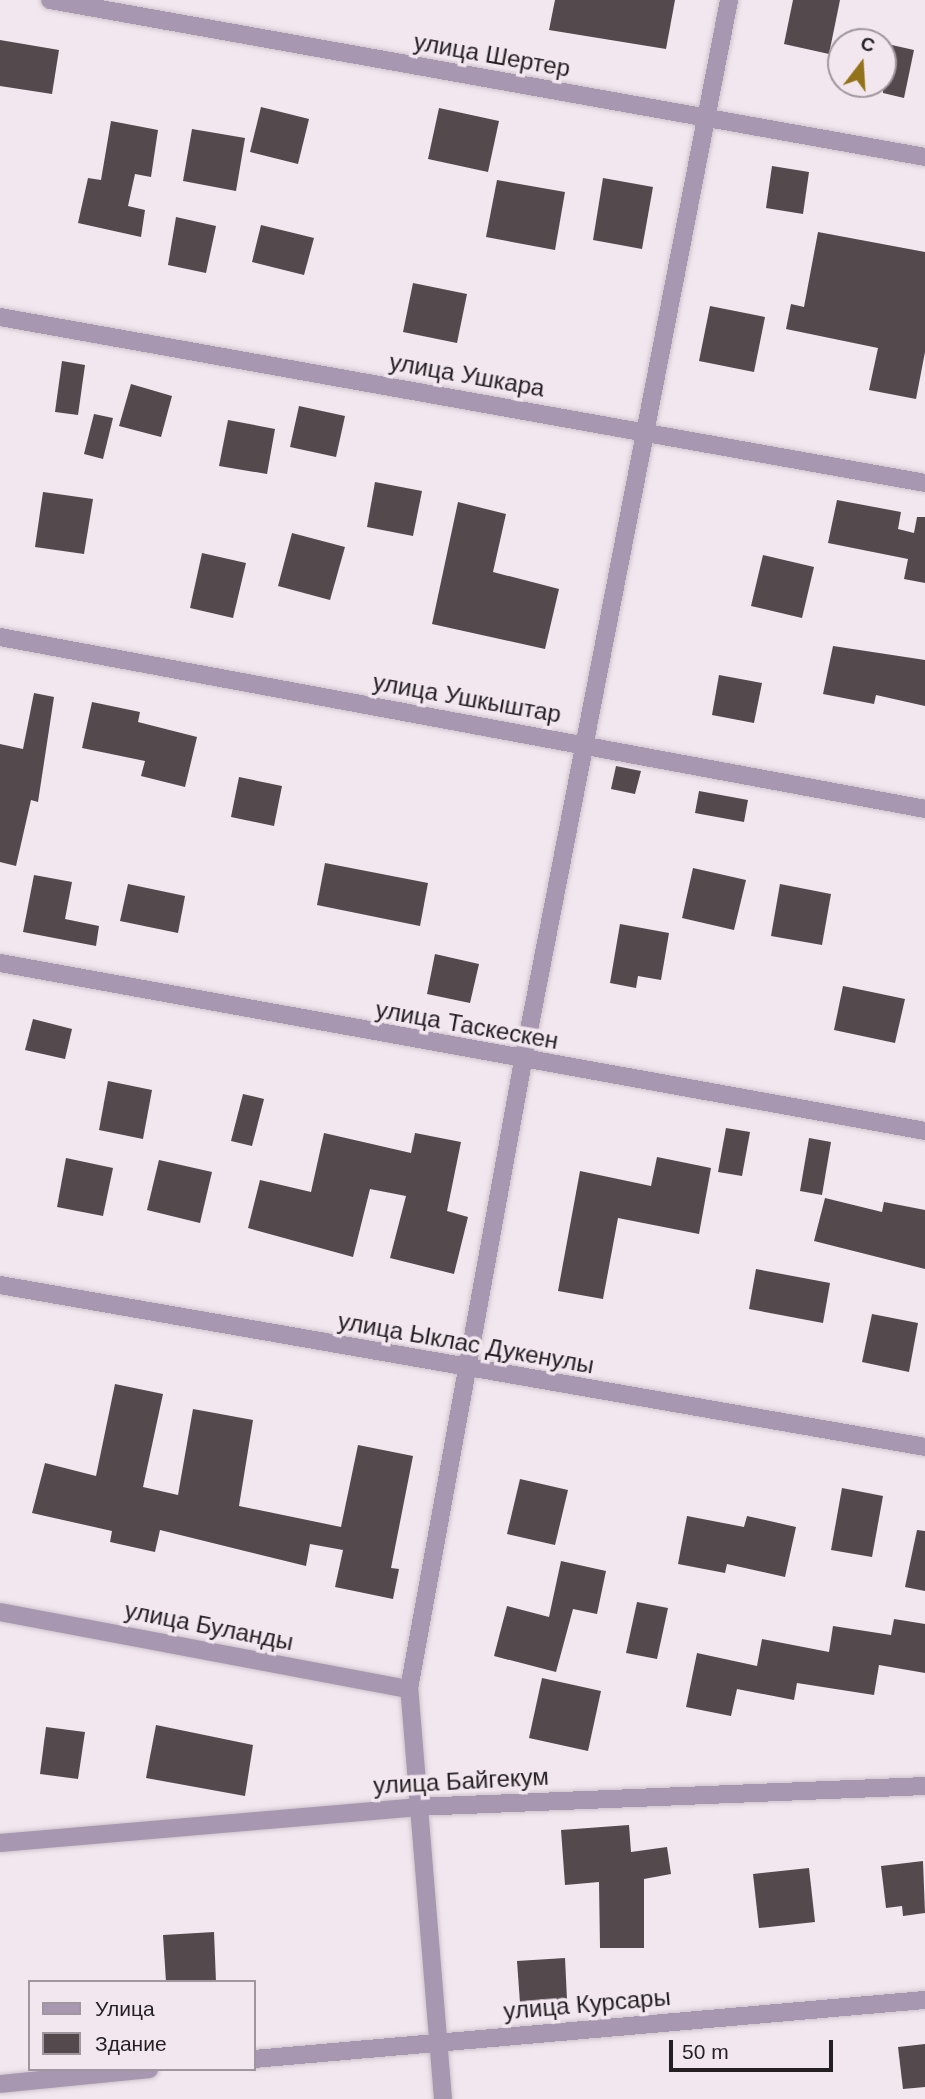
<!DOCTYPE html>
<html>
<head>
<meta charset="utf-8">
<style>
  body { margin:0 }
  #map { position:relative; width:925px; height:2099px; overflow:hidden; background:#f2e7ef; font-family:Helvetica,sans-serif }
  div>[style] { position:absolute }
  .building>* { inset:0; background:#54494c }
  .roads { filter:drop-shadow(0 0 2px #cdc3ca) drop-shadow(0 0 2px #cdc3ca) }
  .minor>* { height:18px; margin:-9px; padding:0 9px; transform-origin:9px; border-radius:9px; background:#a797b0 }
  span { translate:-50% -50%; white-space:nowrap; text-align:center; line-height:1.15; -webkit-text-stroke:7px #f2e7ef; paint-order:stroke }
  .street-label { font-size:24px; color:#231f22 }
  .legend { position:absolute; left:28px; top:1980px; width:228px; height:91px; box-sizing:border-box; background:#f2e7ef; border:2px solid #9f979d; margin:0; padding:9px 12px; list-style:none; font-size:21px; color:#231f22 }
  .legend li { display:flex; align-items:center; gap:14px; height:35px }
  .legend b { width:35px; border:2px solid #9f979d }
  .north { position:absolute; left:827px; top:28px; width:70px; height:70px; box-sizing:border-box; background:#f2e7ef; border:2px solid #9f979d; border-radius:50%; rotate:17deg; font-size:19px; font-weight:700; line-height:28px; text-align:center; color:#231f22 }
  .north::after { content:''; display:block; margin:auto; width:24px; height:32px; background:#927319; clip-path:polygon(50% 0,100% 100%,50% 72%,0 100%) }
  .scale { position:absolute; left:669px; top:2040px; width:164px; height:32px; box-sizing:border-box; border:4px solid #231f22; border-top:0; padding-left:9px; font-size:21px; line-height:24px; white-space:nowrap; color:#231f22; -webkit-text-stroke:5px #f2e7ef; paint-order:stroke }
</style>
</head>
<body>
<div id="map">
  <div class="building">
    <i style="clip-path:polygon(555px 0,675px 0,666px 49px,549px 30px)"></i>
    <i style="clip-path:polygon(793px 0,840px 0,829px 54px,784px 44px)"></i>
    <i style="clip-path:polygon(0 40px,59px 50px,52px 94px,0 86px)"></i>
    <i style="clip-path:polygon(883px 43px,914px 50px,904px 98px,883px 93px)"></i>
    <i style="clip-path:polygon(261px 107px,309px 119px,298px 164px,250px 152px)"></i>
    <i style="clip-path:polygon(439px 108px,499px 121px,488px 172px,428px 159px)"></i>
    <i style="clip-path:polygon(111px 121px,158px 130px,151px 177px,135px 174px,128px 206px,145px 210px,141px 237px,78px 223px,88px 178px,101px 180px)"></i>
    <i style="clip-path:polygon(192px 129px,245px 138px,236px 191px,183px 181px)"></i>
    <i style="clip-path:polygon(772px 166px,809px 172px,803px 214px,766px 208px)"></i>
    <i style="clip-path:polygon(603px 178px,653px 187px,642px 249px,593px 240px)"></i>
    <i style="clip-path:polygon(497px 180px,565px 192px,555px 250px,486px 237px)"></i>
    <i style="clip-path:polygon(176px 217px,216px 226px,206px 273px,168px 265px)"></i>
    <i style="clip-path:polygon(261px 225px,314px 238px,304px 275px,252px 262px)"></i>
    <i style="clip-path:polygon(818px 232px,925px 252px,925px 352px,916px 399px,869px 390px,878px 348px,786px 329px,791px 304px,804px 307px)"></i>
    <i style="clip-path:polygon(413px 283px,467px 294px,457px 343px,403px 332px)"></i>
    <i style="clip-path:polygon(710px 306px,765px 317px,754px 372px,699px 361px)"></i>
    <i style="clip-path:polygon(62px 361px,85px 365px,78px 415px,55px 412px)"></i>
    <i style="clip-path:polygon(131px 384px,172px 396px,161px 437px,119px 426px)"></i>
    <i style="clip-path:polygon(299px 406px,345px 416px,336px 457px,290px 447px)"></i>
    <i style="clip-path:polygon(94px 414px,113px 418px,103px 459px,84px 454px)"></i>
    <i style="clip-path:polygon(228px 420px,275px 429px,267px 474px,219px 466px)"></i>
    <i style="clip-path:polygon(375px 482px,422px 491px,413px 536px,367px 527px)"></i>
    <i style="clip-path:polygon(43px 492px,93px 499px,84px 554px,35px 547px)"></i>
    <i style="clip-path:polygon(837px 500px,901px 512px,898px 529px,914px 533px,917px 517px,925px 517px,925px 583px,904px 579px,908px 559px,828px 543px)"></i>
    <i style="clip-path:polygon(458px 502px,506px 514px,493px 572px,559px 589px,545px 649px,432px 624px)"></i>
    <i style="clip-path:polygon(292px 533px,345px 547px,330px 600px,278px 586px)"></i>
    <i style="clip-path:polygon(202px 553px,246px 563px,233px 618px,190px 608px)"></i>
    <i style="clip-path:polygon(763px 555px,814px 567px,802px 618px,751px 606px)"></i>
    <i style="clip-path:polygon(833px 646px,925px 660px,925px 706px,876px 695px,874px 704px,823px 694px)"></i>
    <i style="clip-path:polygon(719px 675px,762px 683px,754px 723px,712px 715px)"></i>
    <i style="clip-path:polygon(34px 693px,54px 697px,38px 802px,31px 800px,16px 866px,0 862px,0 744px,23px 749px)"></i>
    <i style="clip-path:polygon(92px 702px,140px 712px,138px 722px,197px 737px,185px 787px,141px 776px,145px 761px,82px 748px)"></i>
    <i style="clip-path:polygon(616px 766px,641px 771px,635px 794px,611px 789px)"></i>
    <i style="clip-path:polygon(239px 777px,282px 786px,274px 826px,231px 817px)"></i>
    <i style="clip-path:polygon(699px 791px,748px 800px,744px 822px,695px 813px)"></i>
    <i style="clip-path:polygon(325px 863px,428px 883px,420px 926px,317px 905px)"></i>
    <i style="clip-path:polygon(693px 868px,746px 880px,734px 930px,682px 918px)"></i>
    <i style="clip-path:polygon(34px 875px,72px 882px,65px 919px,99px 926px,96px 946px,23px 932px)"></i>
    <i style="clip-path:polygon(128px 884px,185px 896px,178px 933px,120px 921px)"></i>
    <i style="clip-path:polygon(780px 884px,831px 894px,822px 945px,771px 936px)"></i>
    <i style="clip-path:polygon(620px 924px,669px 933px,661px 980px,638px 976px,636px 988px,610px 983px)"></i>
    <i style="clip-path:polygon(435px 954px,479px 964px,470px 1003px,427px 994px)"></i>
    <i style="clip-path:polygon(843px 986px,905px 999px,895px 1043px,834px 1030px)"></i>
    <i style="clip-path:polygon(33px 1019px,72px 1029px,65px 1059px,25px 1050px)"></i>
    <i style="clip-path:polygon(108px 1081px,152px 1090px,143px 1139px,99px 1130px)"></i>
    <i style="clip-path:polygon(243px 1094px,264px 1099px,252px 1146px,231px 1141px)"></i>
    <i style="clip-path:polygon(726px 1128px,750px 1132px,742px 1176px,718px 1172px)"></i>
    <i style="clip-path:polygon(324px 1133px,411px 1153px,415px 1133px,461px 1142px,447px 1211px,468px 1217px,454px 1274px,390px 1258px,406px 1196px,370px 1189px,353px 1257px,248px 1228px,260px 1180px,311px 1192px)"></i>
    <i style="clip-path:polygon(809px 1138px,831px 1142px,822px 1195px,800px 1191px)"></i>
    <i style="clip-path:polygon(657px 1157px,711px 1168px,699px 1234px,618px 1218px,603px 1299px,558px 1291px,580px 1171px,651px 1186px)"></i>
    <i style="clip-path:polygon(66px 1158px,113px 1168px,103px 1216px,57px 1207px)"></i>
    <i style="clip-path:polygon(159px 1160px,212px 1172px,200px 1223px,147px 1210px)"></i>
    <i style="clip-path:polygon(825px 1198px,882px 1212px,884px 1202px,925px 1210px,925px 1269px,814px 1241px)"></i>
    <i style="clip-path:polygon(756px 1269px,830px 1283px,823px 1323px,749px 1309px)"></i>
    <i style="clip-path:polygon(872px 1314px,918px 1323px,909px 1372px,862px 1362px)"></i>
    <i style="clip-path:polygon(115px 1384px,163px 1394px,143px 1487px,178px 1495px,193px 1409px,253px 1420px,239px 1506px,341px 1527px,358px 1445px,413px 1456px,391px 1568px,399px 1569px,393px 1599px,335px 1587px,343px 1550px,310px 1544px,306px 1566px,160px 1530px,155px 1552px,110px 1542px,112px 1531px,32px 1513px,45px 1463px,96px 1476px)"></i>
    <i style="clip-path:polygon(520px 1479px,568px 1490px,555px 1545px,507px 1534px)"></i>
    <i style="clip-path:polygon(842px 1488px,883px 1496px,872px 1557px,831px 1550px)"></i>
    <i style="clip-path:polygon(687px 1516px,744px 1527px,747px 1516px,796px 1527px,785px 1577px,727px 1564px,725px 1573px,678px 1564px)"></i>
    <i style="clip-path:polygon(917px 1530px,925px 1531px,925px 1591px,905px 1587px)"></i>
    <i style="clip-path:polygon(561px 1561px,606px 1571px,597px 1614px,573px 1609px,556px 1672px,494px 1656px,507px 1606px,549px 1617px)"></i>
    <i style="clip-path:polygon(637px 1602px,668px 1608px,657px 1659px,626px 1653px)"></i>
    <i style="clip-path:polygon(894px 1619px,925px 1624px,925px 1673px,879px 1665px,874px 1695px,797px 1683px,794px 1700px,737px 1689px,731px 1716px,686px 1707px,697px 1653px,757px 1666px,762px 1639px,829px 1652px,833px 1626px,891px 1635px)"></i>
    <i style="clip-path:polygon(542px 1678px,601px 1691px,588px 1751px,529px 1738px)"></i>
    <i style="clip-path:polygon(156px 1725px,253px 1745px,245px 1796px,146px 1778px)"></i>
    <i style="clip-path:polygon(46px 1727px,85px 1732px,78px 1779px,40px 1774px)"></i>
    <i style="clip-path:polygon(629px 1825px,631px 1852px,667px 1847px,671px 1874px,644px 1879px,644px 1948px,600px 1948px,599px 1882px,565px 1885px,561px 1830px)"></i>
    <i style="clip-path:polygon(923px 1861px,925px 1913px,903px 1916px,902px 1906px,886px 1908px,881px 1866px)"></i>
    <i style="clip-path:polygon(809px 1868px,815px 1922px,759px 1928px,753px 1874px)"></i>
    <i style="clip-path:polygon(214px 1932px,216px 1982px,166px 1982px,163px 1935px)"></i>
    <i style="clip-path:polygon(565px 1958px,567px 2000px,520px 2003px,517px 1961px)"></i>
    <i style="clip-path:polygon(925px 2044px,925px 2087px,903px 2089px,898px 2047px)"></i>
  </div>
  <div class="roads">
    <div class="minor">
      <i style="left:50px;top:0;width:889px;rotate:10.17deg"></i>
      <i style="left:0;top:317px;width:940px;rotate:10.17deg"></i>
      <i style="left:0;top:637px;width:941px;rotate:10.53deg"></i>
      <i style="left:0;top:963px;width:940px;rotate:10.29deg"></i>
      <i style="left:0;top:1285px;width:939px;rotate:9.93deg"></i>
      <i style="left:0;top:1612px;width:416px;rotate:10.7deg"></i>
      <i style="left:0;top:1843px;width:418px;rotate:-4.9deg"></i>
      <i style="left:416px;top:1807px;width:509px;rotate:-2.36deg"></i>
      <i style="left:254px;top:2059px;width:674px;rotate:-5.03deg"></i>
      <i style="left:0;top:2084px;width:150px;rotate:-5.7deg"></i>
      <i style="left:443px;top:2099px;width:411px;rotate:-94.7deg"></i>
      <i style="left:409px;top:1689px;width:638px;rotate:-79.71deg"></i>
      <i style="left:523px;top:1061px;width:1081px;rotate:-79.01deg"></i>
    </div>
  </div>
  <div class="street-label">
    <span style="left:492px;top:55px;rotate:10deg">улица Шертер</span>
    <span style="left:467px;top:375px;rotate:10deg">улица Ушкара</span>
    <span style="left:467px;top:698px;rotate:10deg">улица Ушкыштар</span>
    <span style="left:467px;top:1025px;rotate:10deg">улица Таскескен</span>
    <span style="left:466px;top:1343px;rotate:10deg">улица Ыклас Дукенулы</span>
    <span style="left:209px;top:1626px;rotate:11deg">улица Буланды</span>
    <span style="left:461px;top:1781px;rotate:-3deg">улица Байгекум</span>
    <span style="left:587px;top:2004px;rotate:-5deg">улица Курсары</span>
  </div>
  <ul class="legend">
  <li><b style="height:9px;background:#a797b0"></b>Улица</li>
  <li><b style="height:19px;background:#54494c"></b>Здание</li>
  </ul>
  <div class="north">С</div>
  <div class="scale">50 m</div>
</div>
</body>
</html>
